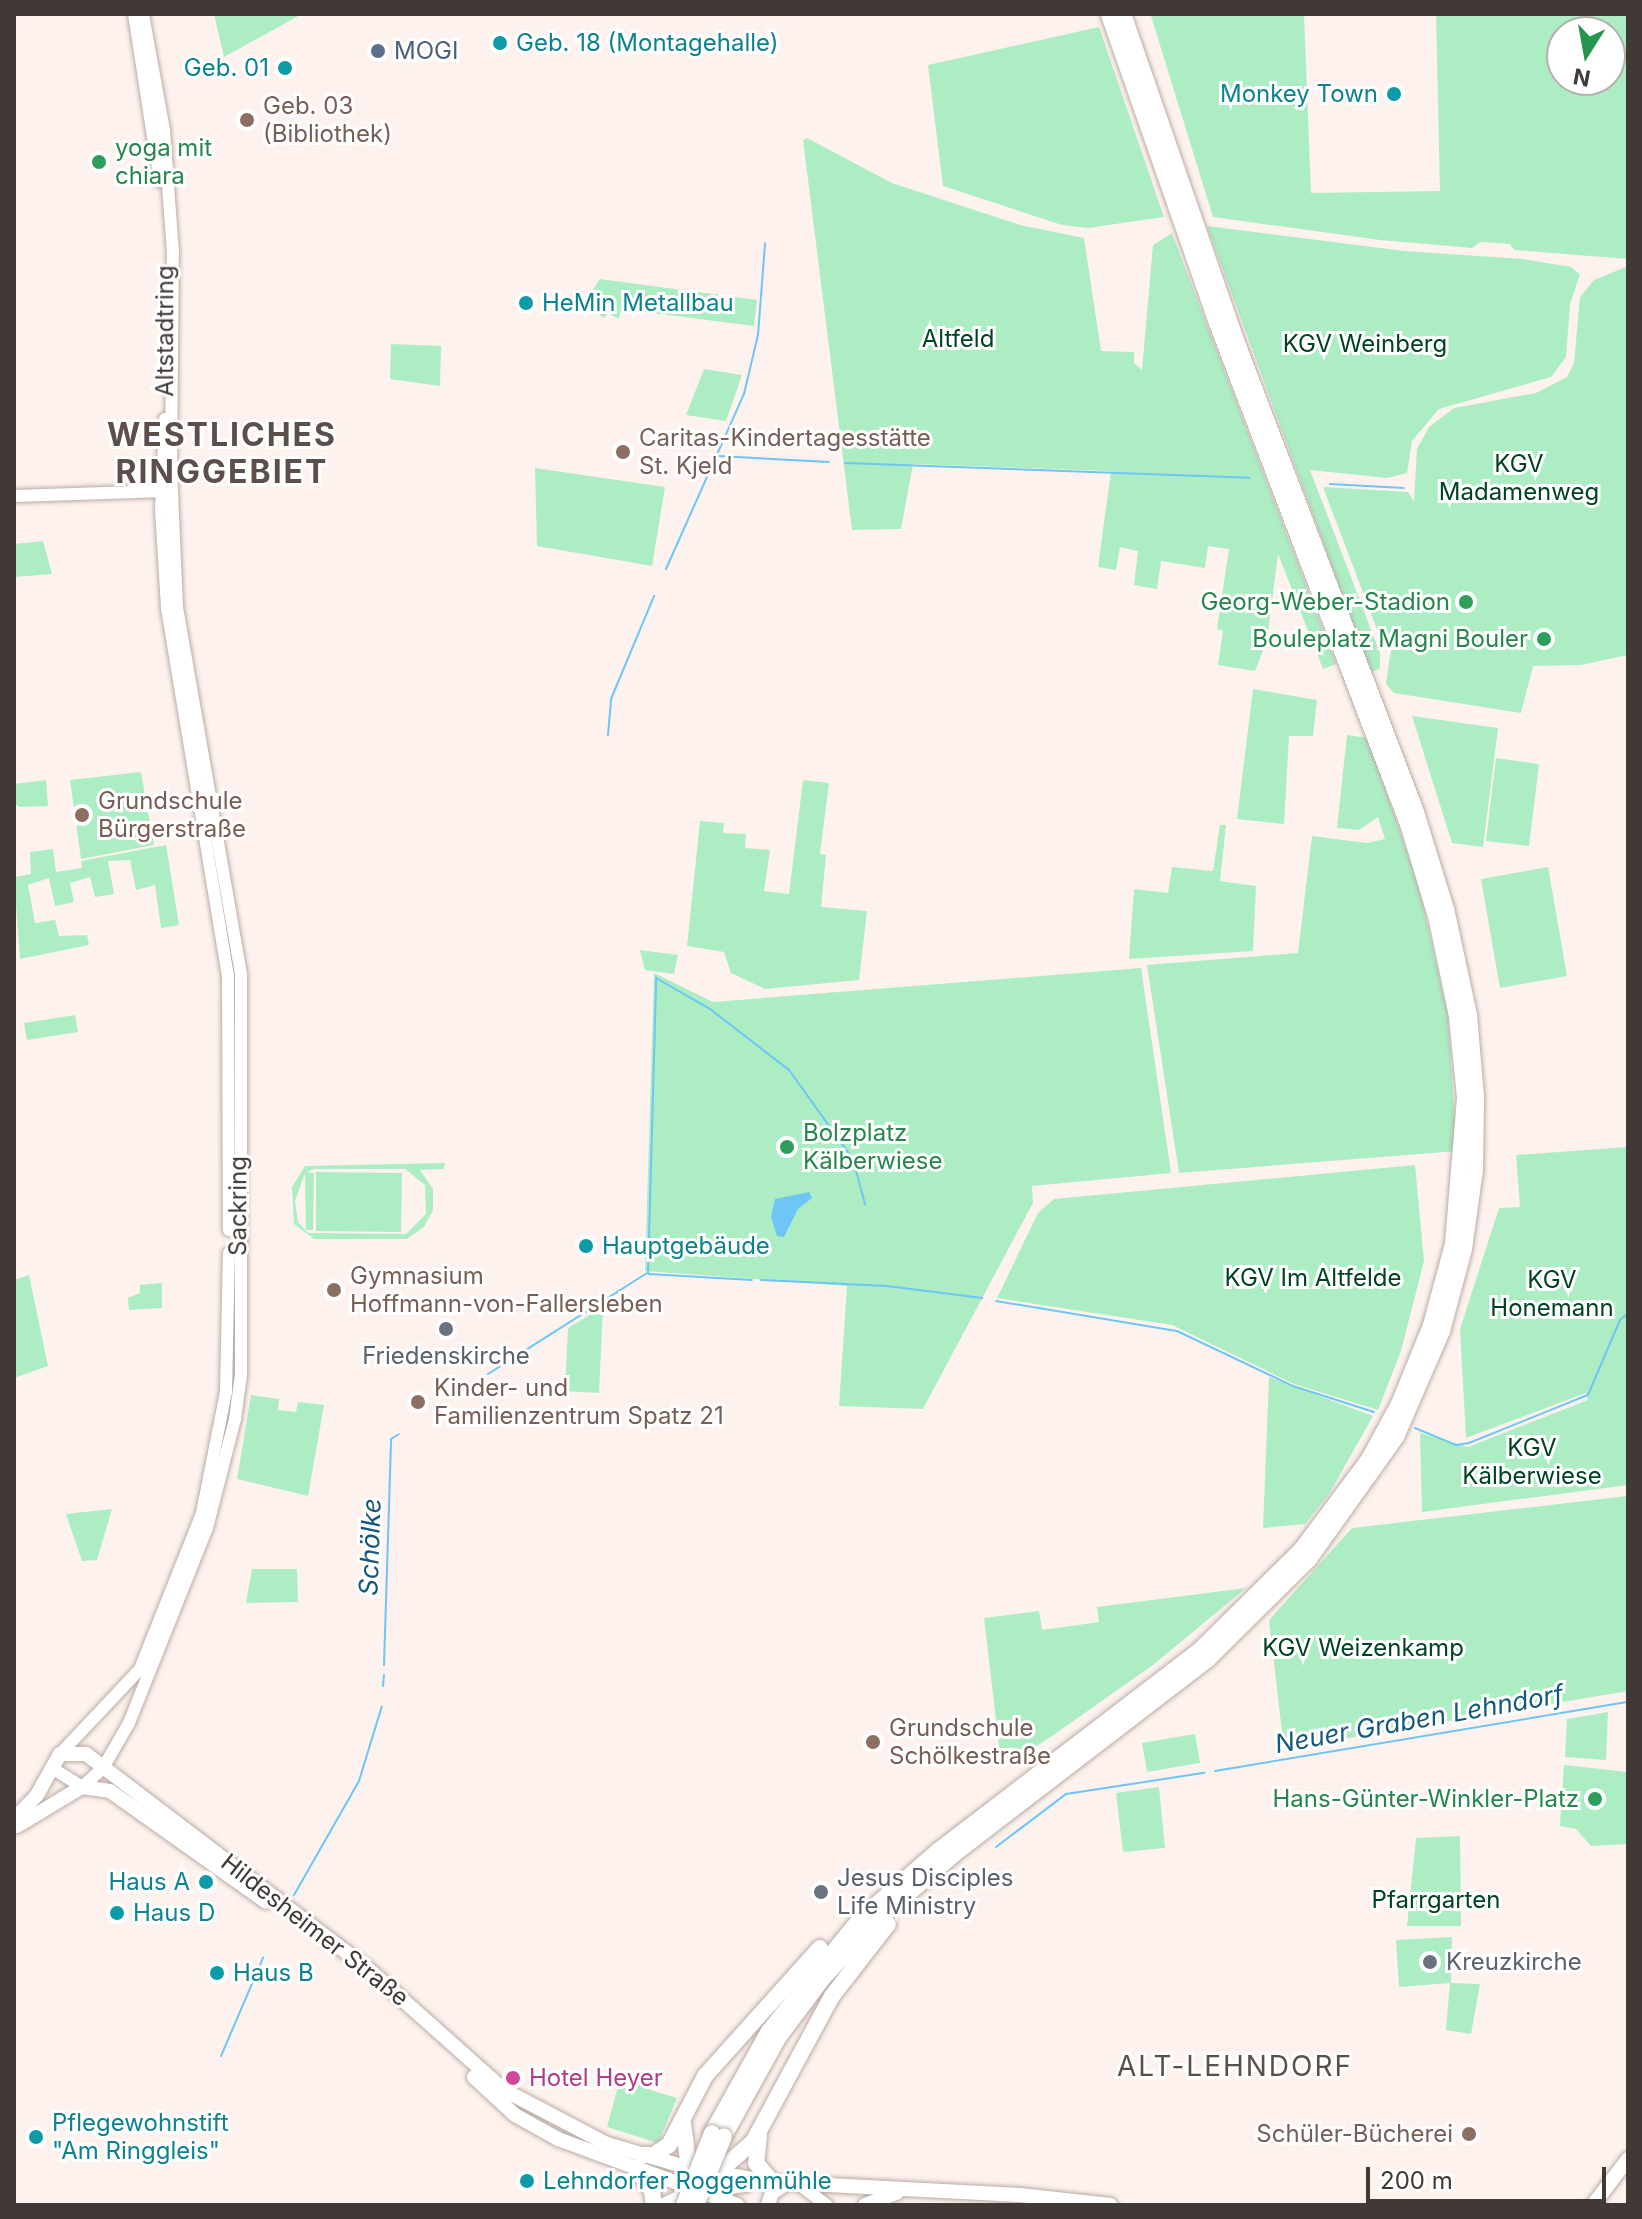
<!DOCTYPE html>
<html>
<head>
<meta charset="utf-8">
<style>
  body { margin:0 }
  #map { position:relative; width:1642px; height:2219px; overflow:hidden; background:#fdf2ee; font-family:Inter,sans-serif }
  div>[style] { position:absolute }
  .green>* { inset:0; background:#adedc4 }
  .water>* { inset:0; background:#6dc6f5 }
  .stream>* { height:2px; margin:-1px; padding:0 1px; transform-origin:1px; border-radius:1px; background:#6dc6f5 }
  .roads { filter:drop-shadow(0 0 2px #bbaba4) drop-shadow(0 0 2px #bbaba4) }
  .secondary>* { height:12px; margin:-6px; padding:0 6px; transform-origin:6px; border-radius:6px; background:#fff }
  .primary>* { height:14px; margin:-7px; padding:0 7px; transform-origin:7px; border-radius:7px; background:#fff }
  .highway>* { height:16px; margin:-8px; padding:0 8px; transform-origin:8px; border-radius:8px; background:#fff }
  .bridges { filter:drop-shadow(0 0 2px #bbaba4) drop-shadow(0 0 2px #bbaba4) }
  .highway-bridge>* { height:16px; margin:-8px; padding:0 8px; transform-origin:8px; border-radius:8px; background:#fff }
  .dots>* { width:22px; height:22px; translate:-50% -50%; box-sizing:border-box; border:4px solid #fff; border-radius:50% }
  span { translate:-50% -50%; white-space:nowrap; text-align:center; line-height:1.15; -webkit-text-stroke:6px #fff; paint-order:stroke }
  .culture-label { font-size:24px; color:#0d838f }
  .left { translate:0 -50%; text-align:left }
  .right { translate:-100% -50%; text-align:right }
  .service-label { font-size:24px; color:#4e5e75 }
  .education-label { font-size:24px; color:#785e54 }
  .leisure-label { font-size:24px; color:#27864d }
  .street-label { font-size:24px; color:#403936 }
  .park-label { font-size:24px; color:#004324 }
  .worship-label { font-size:24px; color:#5b616d }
  .hotel-label { font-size:24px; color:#b23c85 }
  .water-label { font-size:26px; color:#145979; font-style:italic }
  .quarter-label { font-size:28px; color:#5c4e48; letter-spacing:2px }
  .district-label { font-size:32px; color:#5c4e48; font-weight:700; letter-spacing:2px }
  .frame { position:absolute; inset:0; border:16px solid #403936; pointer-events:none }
  .north { position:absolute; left:1546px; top:16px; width:80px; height:80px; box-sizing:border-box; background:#fff; border:2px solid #b3b0af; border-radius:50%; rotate:191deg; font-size:22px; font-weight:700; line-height:32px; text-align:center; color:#403936 }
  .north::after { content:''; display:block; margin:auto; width:28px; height:36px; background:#25954f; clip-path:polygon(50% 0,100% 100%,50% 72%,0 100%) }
  .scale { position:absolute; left:1366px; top:2167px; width:240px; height:36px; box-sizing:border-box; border:4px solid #403936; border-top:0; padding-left:10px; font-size:24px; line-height:28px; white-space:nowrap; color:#403936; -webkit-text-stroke:6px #fff; paint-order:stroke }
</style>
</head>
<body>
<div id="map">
  <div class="green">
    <i style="clip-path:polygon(214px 14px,302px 14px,224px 57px)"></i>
    <i style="clip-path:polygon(evenodd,1304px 14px,1311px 193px,1440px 191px,1436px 14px,1628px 14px,1628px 259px,1514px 250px,1510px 244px,1480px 242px,1472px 248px,1380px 240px,1213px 217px,1151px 16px,1304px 14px,1562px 32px,1610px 32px,1610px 80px,1562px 80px,1562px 32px)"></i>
    <i style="clip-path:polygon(1099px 27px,1164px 217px,1088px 228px,1062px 225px,943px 186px,928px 65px)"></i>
    <i style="clip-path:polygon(807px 138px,892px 183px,1020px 225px,1084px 238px,1101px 351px,1134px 352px,1134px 363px,1142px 370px,1153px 245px,1172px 233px,1336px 664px,1323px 669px,1278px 554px,1267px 640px,1255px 671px,1218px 665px,1223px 631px,1217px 629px,1229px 549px,1208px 546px,1205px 568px,1161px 561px,1157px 589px,1134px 585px,1138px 551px,1120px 547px,1116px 570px,1098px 567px,1111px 471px,913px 464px,901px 529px,852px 530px,803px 140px)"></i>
    <i style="clip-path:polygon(1207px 226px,1404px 251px,1523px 259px,1571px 267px,1580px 274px,1570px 304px,1566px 357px,1551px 377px,1439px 409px,1412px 441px,1407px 473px,1387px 478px,1310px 470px,1380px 653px,1380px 668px,1371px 673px)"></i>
    <i style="clip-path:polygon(1628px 266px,1628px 655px,1581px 665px,1533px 666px,1521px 713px,1394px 693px,1386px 684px,1391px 649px,1384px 648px,1323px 487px,1408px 492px,1414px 502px,1417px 449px,1429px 427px,1454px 408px,1536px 393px,1567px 377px,1574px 363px,1580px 297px,1594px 280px)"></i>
    <i style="clip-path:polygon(600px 279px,757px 300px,754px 326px,621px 309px,619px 319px,608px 313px,604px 318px,584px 304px)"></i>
    <i style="clip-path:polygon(391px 344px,441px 346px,440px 386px,390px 379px)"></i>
    <i style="clip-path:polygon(704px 369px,742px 375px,726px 421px,686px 415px)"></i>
    <i style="clip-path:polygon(535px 468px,665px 487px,652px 566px,537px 546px)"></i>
    <i style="clip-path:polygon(43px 541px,52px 574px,14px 577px,14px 544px)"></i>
    <i style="clip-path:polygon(1253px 689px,1317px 700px,1313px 736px,1289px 736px,1284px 824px,1237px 819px)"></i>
    <i style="clip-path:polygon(1412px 716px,1498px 728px,1483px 847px,1452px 843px)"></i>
    <i style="clip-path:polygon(1347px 735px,1368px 738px,1419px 887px,1448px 1015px,1457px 1151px,1179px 1173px,1147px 965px,1298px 953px,1312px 836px,1367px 843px,1385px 839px,1378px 817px,1359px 830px,1337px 828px)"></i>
    <i style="clip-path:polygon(1496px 758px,1539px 764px,1529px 846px,1486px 841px)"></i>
    <i style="clip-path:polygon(141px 772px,154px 845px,81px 859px,70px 780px)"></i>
    <i style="clip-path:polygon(46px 780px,48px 806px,19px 807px,14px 802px,14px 784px)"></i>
    <i style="clip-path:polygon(803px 780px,829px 783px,820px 854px,826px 855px,821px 907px,867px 911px,859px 980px,765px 989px,731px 973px,724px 952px,687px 946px,700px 821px,724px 823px,723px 833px,746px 834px,745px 848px,770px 850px,764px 891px,789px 894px)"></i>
    <i style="clip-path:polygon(1220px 825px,1226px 825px,1220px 881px,1256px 886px,1253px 951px,1129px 959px,1134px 889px,1168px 893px,1172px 867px,1213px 871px)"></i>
    <i style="clip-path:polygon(166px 845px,179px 925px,161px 928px,155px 885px,136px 890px,130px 860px,108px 861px,114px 894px,95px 897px,90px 877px,70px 883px,74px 902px,55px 906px,49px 878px,28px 885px,35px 923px,55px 920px,59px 936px,87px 935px,89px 945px,20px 959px,14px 877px,31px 874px,30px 852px,53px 849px,56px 872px,82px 868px,81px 861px)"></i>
    <i style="clip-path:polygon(1548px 867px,1567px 976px,1500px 988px,1481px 879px)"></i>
    <i style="clip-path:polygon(640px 950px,678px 955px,674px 974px,645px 970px)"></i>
    <i style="clip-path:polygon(1141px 968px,1171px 1173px,1032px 1186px,1033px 1203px,923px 1409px,839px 1406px,847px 1286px,645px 1271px,654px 973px,713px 1002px)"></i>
    <i style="clip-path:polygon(75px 1015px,78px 1032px,27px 1040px,24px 1023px)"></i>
    <i style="clip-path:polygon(1628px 1147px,1628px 1485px,1422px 1512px,1420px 1433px,1468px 1447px,1588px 1400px,1586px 1393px,1466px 1438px,1460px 1329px,1499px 1208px,1520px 1207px,1516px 1155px)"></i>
    <i style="clip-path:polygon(evenodd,445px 1163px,444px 1169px,420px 1170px,433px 1189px,433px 1210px,424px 1227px,407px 1239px,314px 1239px,294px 1224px,292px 1187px,305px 1166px,445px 1163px,314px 1169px,405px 1169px,425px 1185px,426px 1214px,406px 1234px,308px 1233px,298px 1222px,295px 1201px,305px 1173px,306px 1230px,313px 1230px,314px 1173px,306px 1172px,314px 1169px)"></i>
    <i style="clip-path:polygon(1415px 1165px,1424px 1261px,1401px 1351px,1378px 1410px,1294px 1384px,1172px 1325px,997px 1298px,1038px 1213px,1054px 1199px)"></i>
    <i style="clip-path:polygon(316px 1172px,402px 1173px,401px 1232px,316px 1231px)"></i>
    <i style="clip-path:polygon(29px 1275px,48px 1366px,14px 1378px,14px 1280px)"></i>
    <i style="clip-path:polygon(162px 1283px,162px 1308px,129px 1310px,128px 1298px,140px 1293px,140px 1285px)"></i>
    <i style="clip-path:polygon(603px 1307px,599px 1393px,565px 1391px,568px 1328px)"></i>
    <i style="clip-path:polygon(1269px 1377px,1373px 1416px,1329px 1494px,1305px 1524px,1263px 1528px)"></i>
    <i style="clip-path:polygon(251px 1395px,279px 1399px,278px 1410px,296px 1412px,298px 1402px,324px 1405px,308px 1496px,237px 1479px)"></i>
    <i style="clip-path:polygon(1628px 1496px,1628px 1691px,1284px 1749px,1269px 1620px,1352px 1528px)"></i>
    <i style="clip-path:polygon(112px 1509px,97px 1560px,82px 1561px,66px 1514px)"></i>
    <i style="clip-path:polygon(252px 1569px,297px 1569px,298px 1602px,246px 1603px)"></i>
    <i style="clip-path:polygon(1246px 1588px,1153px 1665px,1052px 1736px,1014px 1761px,1000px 1754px,984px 1618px,1039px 1611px,1042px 1630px,1099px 1622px,1097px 1607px)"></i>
    <i style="clip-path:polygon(1608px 1712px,1606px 1760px,1565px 1757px,1567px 1719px)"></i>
    <i style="clip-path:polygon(1195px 1734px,1200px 1763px,1147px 1772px,1142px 1743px)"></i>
    <i style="clip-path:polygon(1564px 1765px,1628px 1772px,1628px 1844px,1591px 1846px,1576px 1829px,1560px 1826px)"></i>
    <i style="clip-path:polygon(1159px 1787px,1165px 1848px,1123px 1852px,1116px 1793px)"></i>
    <i style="clip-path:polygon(1460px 1836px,1461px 1926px,1407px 1926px,1416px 1838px)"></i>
    <i style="clip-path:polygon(1452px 1937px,1451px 1983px,1480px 1984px,1471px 2034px,1446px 2030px,1450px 1983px,1399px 1987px,1396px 1940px)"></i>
    <i style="clip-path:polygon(647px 2078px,650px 2090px,677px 2098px,658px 2143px,607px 2127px,617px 2090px)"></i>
  </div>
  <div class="water">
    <i style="clip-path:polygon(809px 1192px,812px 1198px,798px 1209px,784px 1237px,777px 1236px,771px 1217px,775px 1199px)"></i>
  </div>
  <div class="stream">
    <i style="left:718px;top:456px;width:111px;rotate:3.1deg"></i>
    <i style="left:845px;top:463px;width:405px;rotate:2.1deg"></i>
    <i style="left:1330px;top:484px;width:74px;rotate:3.1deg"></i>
    <i style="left:666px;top:569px;width:192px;rotate:-66deg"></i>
    <i style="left:744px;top:394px;width:61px;rotate:-76.7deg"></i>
    <i style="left:758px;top:335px;width:92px;rotate:-85.6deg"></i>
    <i style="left:608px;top:735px;width:36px;rotate:-85deg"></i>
    <i style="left:611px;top:699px;width:112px;rotate:-67.3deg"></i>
    <i style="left:648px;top:1273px;width:295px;rotate:-88.4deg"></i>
    <i style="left:656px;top:978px;width:62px;rotate:29.9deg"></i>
    <i style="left:710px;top:1009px;width:100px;rotate:37.7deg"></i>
    <i style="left:789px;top:1070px;width:110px;rotate:54.3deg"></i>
    <i style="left:853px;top:1159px;width:47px;rotate:75.1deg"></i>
    <i style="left:649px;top:1274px;width:103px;rotate:3.3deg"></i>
    <i style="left:761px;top:1280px;width:126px;rotate:2.7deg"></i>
    <i style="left:887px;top:1286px;width:96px;rotate:7.2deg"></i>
    <i style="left:996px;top:1301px;width:183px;rotate:9.4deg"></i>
    <i style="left:1177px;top:1331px;width:128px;rotate:25.4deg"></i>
    <i style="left:1293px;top:1386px;width:85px;rotate:17.8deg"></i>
    <i style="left:488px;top:1374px;width:188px;rotate:-32.4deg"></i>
    <i style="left:454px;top:1396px;width:18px;rotate:-34deg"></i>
    <i style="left:1415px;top:1428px;width:44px;rotate:22.5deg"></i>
    <i style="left:1456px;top:1445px;width:13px;rotate:-9deg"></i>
    <i style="left:1469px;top:1443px;width:128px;rotate:-22deg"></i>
    <i style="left:1588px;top:1395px;width:82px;rotate:-66.9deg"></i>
    <i style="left:1620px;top:1320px;width:11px;rotate:-41deg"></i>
    <i style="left:384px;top:1665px;width:226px;rotate:-88.2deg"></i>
    <i style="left:391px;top:1439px;width:9px;rotate:-32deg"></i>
    <i style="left:383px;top:1686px;width:11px;rotate:-85deg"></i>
    <i style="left:1215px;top:1771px;width:419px;rotate:-9.5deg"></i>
    <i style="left:996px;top:1847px;width:88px;rotate:-37.1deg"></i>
    <i style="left:1066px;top:1794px;width:140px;rotate:-8.7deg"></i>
    <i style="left:294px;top:1895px;width:131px;rotate:-60.3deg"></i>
    <i style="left:359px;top:1781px;width:78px;rotate:-73deg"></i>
    <i style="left:221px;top:2056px;width:107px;rotate:-66.8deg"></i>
  </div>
  <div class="roads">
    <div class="secondary">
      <i style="left:134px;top:14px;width:169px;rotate:81.2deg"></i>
      <i style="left:165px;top:419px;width:90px;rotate:92.5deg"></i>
      <i style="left:161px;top:509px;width:99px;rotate:86.5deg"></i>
      <i style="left:167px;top:608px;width:372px;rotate:80.6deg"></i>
      <i style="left:228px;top:975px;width:255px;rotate:89.8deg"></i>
      <i style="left:14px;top:496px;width:152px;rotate:-1.9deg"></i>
      <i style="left:60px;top:1754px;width:117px;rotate:-46.7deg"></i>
      <i style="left:140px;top:1669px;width:168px;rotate:-68.3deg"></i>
      <i style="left:202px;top:1513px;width:123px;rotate:-78.8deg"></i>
      <i style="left:226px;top:1392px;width:139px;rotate:-88.8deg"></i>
      <i style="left:52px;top:1768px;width:36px;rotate:32deg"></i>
      <i style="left:82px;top:1787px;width:28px;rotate:-42deg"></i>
      <i style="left:103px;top:1768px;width:52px;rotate:-60deg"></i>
      <i style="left:129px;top:1723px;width:210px;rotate:-68.2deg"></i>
      <i style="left:207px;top:1528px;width:113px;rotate:-75.6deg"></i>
      <i style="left:235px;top:1419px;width:44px;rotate:-82.2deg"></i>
      <i style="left:241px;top:1375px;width:401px;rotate:-90deg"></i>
      <i style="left:241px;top:974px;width:373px;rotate:-99.9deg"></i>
      <i style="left:177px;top:607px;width:135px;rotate:-92.5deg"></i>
      <i style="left:171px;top:472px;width:219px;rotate:-89.5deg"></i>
      <i style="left:173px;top:253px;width:123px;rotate:-94.2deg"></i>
      <i style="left:164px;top:130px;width:118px;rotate:-100.3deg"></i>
      <i style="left:800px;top:2185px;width:34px;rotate:37deg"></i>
    </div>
    <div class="primary">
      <i style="left:14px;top:1819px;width:33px;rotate:-46deg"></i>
      <i style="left:37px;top:1795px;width:47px;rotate:-60.7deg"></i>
      <i style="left:60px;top:1754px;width:26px"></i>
      <i style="left:86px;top:1754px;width:353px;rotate:37.3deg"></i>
      <i style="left:367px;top:1968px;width:183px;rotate:41.7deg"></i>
      <i style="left:504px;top:2090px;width:116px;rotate:27.7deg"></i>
      <i style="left:607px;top:2144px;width:85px;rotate:16.3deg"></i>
      <i style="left:689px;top:2168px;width:82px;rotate:9.8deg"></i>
      <i style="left:770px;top:2182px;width:250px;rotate:3deg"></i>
      <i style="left:1020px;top:2195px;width:91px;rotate:6.3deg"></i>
      <i style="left:17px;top:1826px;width:76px;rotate:-31deg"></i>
      <i style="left:82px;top:1787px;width:28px;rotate:8deg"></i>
      <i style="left:110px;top:1791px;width:191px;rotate:35.4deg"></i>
      <i style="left:474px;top:2077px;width:56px;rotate:42.8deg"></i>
      <i style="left:515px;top:2115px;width:49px;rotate:29.2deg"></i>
      <i style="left:558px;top:2139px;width:191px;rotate:20.2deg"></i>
      <i style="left:695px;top:2190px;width:51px;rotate:-5.6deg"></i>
      <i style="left:768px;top:2205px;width:13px;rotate:-72deg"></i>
      <i style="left:772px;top:2193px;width:17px;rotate:-33deg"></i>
      <i style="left:865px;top:2205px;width:34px;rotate:-21deg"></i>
      <i style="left:1593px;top:2205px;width:58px;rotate:-52.7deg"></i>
    </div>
    <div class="highway">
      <i style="left:683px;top:2123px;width:45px;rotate:82.4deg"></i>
      <i style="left:712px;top:2133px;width:117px;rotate:-60.8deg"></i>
      <i style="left:769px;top:2031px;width:144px;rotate:-50.9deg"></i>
      <i style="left:860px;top:1919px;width:103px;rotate:-41.1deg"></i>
      <i style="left:938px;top:1851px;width:330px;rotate:-37.5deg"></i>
      <i style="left:1200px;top:1650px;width:144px;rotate:-44.7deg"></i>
      <i style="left:1302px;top:1549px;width:112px;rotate:-53.3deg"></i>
      <i style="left:1369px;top:1459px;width:63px;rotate:-61.4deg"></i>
      <i style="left:1399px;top:1404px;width:85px;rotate:-67.9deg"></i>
      <i style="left:1431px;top:1325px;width:84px;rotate:-74.8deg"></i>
      <i style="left:1453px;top:1244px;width:146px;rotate:-85.3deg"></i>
      <i style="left:1465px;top:1098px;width:82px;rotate:-95.6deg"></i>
      <i style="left:1457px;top:1016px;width:98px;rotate:-101.8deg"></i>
      <i style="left:1437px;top:920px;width:100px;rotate:-106.8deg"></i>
      <i style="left:1408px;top:824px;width:536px;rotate:-110.87deg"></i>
      <i style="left:1217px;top:323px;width:327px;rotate:-109.3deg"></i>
      <i style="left:724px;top:2136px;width:112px;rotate:-61.1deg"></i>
      <i style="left:778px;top:2038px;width:75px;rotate:-53.1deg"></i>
      <i style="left:823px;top:1978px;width:74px;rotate:-47.2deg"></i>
      <i style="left:873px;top:1924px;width:107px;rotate:-40.8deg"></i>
      <i style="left:954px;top:1854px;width:320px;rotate:-37.5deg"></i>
      <i style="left:1208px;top:1659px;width:142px;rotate:-44.7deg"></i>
      <i style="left:1309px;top:1559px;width:150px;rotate:-54.5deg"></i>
      <i style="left:1396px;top:1437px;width:116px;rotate:-66.5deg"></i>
      <i style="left:1442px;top:1331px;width:85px;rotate:-75deg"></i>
      <i style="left:1464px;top:1249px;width:80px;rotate:-82.1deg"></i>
      <i style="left:1475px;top:1170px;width:73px;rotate:-89.2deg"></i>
      <i style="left:1476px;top:1097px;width:82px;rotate:-94.9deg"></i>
      <i style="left:1469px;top:1015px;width:108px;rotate:-102.2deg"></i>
      <i style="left:1446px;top:909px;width:102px;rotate:-107.2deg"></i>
      <i style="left:1416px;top:812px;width:502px;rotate:-110.89deg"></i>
      <i style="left:1237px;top:343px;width:348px;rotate:-109.1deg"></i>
      <i style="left:759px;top:2136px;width:27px;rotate:96deg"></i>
      <i style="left:756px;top:2163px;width:26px;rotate:50deg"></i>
      <i style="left:641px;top:2155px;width:13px"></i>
      <i style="left:654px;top:2155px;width:18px;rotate:-34deg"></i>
      <i style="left:669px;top:2145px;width:78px;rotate:-62.4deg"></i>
      <i style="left:705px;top:2076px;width:172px;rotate:-48.1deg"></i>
      <i style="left:637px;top:2170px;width:26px;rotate:54deg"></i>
      <i style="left:652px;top:2191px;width:14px;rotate:82deg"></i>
      <i style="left:716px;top:2174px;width:49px;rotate:-40.9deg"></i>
      <i style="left:753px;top:2142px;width:166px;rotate:-61.6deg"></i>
      <i style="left:832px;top:1996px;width:91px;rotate:-52.1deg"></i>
      <i style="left:666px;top:2205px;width:33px;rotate:-25deg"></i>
    </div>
  </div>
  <div class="bridges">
    <div class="highway-bridge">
      <i style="left:684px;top:2205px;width:77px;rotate:-68.7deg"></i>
      <i style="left:696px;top:2205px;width:74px;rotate:-67.9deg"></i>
    </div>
  </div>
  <div class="dots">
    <i style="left:500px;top:43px;background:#0f9aa8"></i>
    <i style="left:378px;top:51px;background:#5c6f8a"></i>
    <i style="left:285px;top:68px;background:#0f9aa8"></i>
    <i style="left:1394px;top:94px;background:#0f9aa8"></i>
    <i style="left:247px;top:120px;background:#8d6e63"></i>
    <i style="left:99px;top:162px;background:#2e9e5b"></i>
    <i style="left:526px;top:303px;background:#0f9aa8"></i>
    <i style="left:623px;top:452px;background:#8d6e63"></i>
    <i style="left:1466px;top:602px;background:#2e9e5b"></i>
    <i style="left:1544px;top:639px;background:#2e9e5b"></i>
    <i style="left:82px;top:815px;background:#8d6e63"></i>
    <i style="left:787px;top:1147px;background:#2e9e5b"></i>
    <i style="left:586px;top:1246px;background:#0f9aa8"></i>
    <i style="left:334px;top:1290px;background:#8d6e63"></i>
    <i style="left:446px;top:1329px;background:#6b7280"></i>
    <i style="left:418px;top:1402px;background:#8d6e63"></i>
    <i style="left:873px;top:1742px;background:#8d6e63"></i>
    <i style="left:1595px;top:1799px;background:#2e9e5b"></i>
    <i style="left:206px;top:1882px;background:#0f9aa8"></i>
    <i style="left:821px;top:1892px;background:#6b7280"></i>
    <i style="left:117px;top:1913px;background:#0f9aa8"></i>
    <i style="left:1430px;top:1962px;background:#6b7280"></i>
    <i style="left:217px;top:1973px;background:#0f9aa8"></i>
    <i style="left:513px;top:2078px;background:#d1479c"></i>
    <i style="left:1469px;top:2134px;background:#8d6e63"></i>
    <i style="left:36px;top:2137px;background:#0f9aa8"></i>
    <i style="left:527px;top:2181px;background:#0f9aa8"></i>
  </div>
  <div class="culture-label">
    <span class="left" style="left:516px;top:43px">Geb. 18 (Montagehalle)</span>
    <span class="right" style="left:269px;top:68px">Geb. 01</span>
    <span class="right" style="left:1378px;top:94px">Monkey Town</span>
    <span class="left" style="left:542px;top:303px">HeMin Metallbau</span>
    <span class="left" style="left:602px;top:1246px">Hauptgebäude</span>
    <span class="right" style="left:190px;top:1882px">Haus A</span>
    <span class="left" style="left:133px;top:1913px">Haus D</span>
    <span class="left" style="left:233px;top:1973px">Haus B</span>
    <span class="left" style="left:52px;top:2137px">Pflegewohnstift<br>"Am Ringgleis"</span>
    <span class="left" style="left:543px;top:2181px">Lehndorfer Roggenmühle</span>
  </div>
  <div class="service-label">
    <span class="left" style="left:394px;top:51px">MOGI</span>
  </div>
  <div class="education-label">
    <span class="left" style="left:263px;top:120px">Geb. 03<br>(Bibliothek)</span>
    <span class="left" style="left:639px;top:452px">Caritas-Kindertagesstätte<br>St. Kjeld</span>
    <span class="left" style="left:98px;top:815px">Grundschule<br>Bürgerstraße</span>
    <span class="left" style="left:350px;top:1290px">Gymnasium<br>Hoffmann-von-Fallersleben</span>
    <span class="left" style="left:434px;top:1402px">Kinder- und<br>Familienzentrum Spatz 21</span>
    <span class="left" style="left:889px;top:1742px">Grundschule<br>Schölkestraße</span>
    <span class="right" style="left:1453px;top:2134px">Schüler-Bücherei</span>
  </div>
  <div class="leisure-label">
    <span class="left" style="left:115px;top:162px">yoga mit<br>chiara</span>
    <span class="right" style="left:1450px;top:602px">Georg-Weber-Stadion</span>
    <span class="right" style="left:1528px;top:639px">Bouleplatz Magni Bouler</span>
    <span class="left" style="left:803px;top:1147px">Bolzplatz<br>Kälberwiese</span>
    <span class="right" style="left:1579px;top:1799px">Hans-Günter-Winkler-Platz</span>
  </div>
  <div class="street-label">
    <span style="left:165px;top:331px;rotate:-90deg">Altstadtring</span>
    <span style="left:238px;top:1206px;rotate:-90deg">Sackring</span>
    <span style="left:315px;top:1930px;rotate:38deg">Hildesheimer Straße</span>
  </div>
  <div class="park-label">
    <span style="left:958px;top:339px">Altfeld</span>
    <span style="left:1365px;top:344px">KGV Weinberg</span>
    <span style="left:1519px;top:478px">KGV<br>Madamenweg</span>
    <span style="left:1313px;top:1278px">KGV Im Altfelde</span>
    <span style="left:1552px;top:1294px">KGV<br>Honemann</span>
    <span style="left:1532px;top:1462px">KGV<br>Kälberwiese</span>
    <span style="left:1363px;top:1648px">KGV Weizenkamp</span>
    <span style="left:1436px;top:1900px">Pfarrgarten</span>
  </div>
  <div class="worship-label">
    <span style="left:446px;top:1356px">Friedenskirche</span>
    <span class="left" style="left:837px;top:1892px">Jesus Disciples<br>Life Ministry</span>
    <span class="left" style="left:1446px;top:1962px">Kreuzkirche</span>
  </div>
  <div class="hotel-label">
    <span class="left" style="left:529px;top:2078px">Hotel Heyer</span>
  </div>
  <div class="water-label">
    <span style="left:370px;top:1547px;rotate:-88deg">Schölke</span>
    <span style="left:1419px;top:1719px;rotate:-10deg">Neuer Graben Lehndorf</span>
  </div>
  <div class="quarter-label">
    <span style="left:1235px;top:2066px">ALT-LEHNDORF</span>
  </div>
  <div class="district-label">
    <span style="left:222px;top:454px">WESTLICHES<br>RINGGEBIET</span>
  </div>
  <div class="frame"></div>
  <div class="north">N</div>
  <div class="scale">200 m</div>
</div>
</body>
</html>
